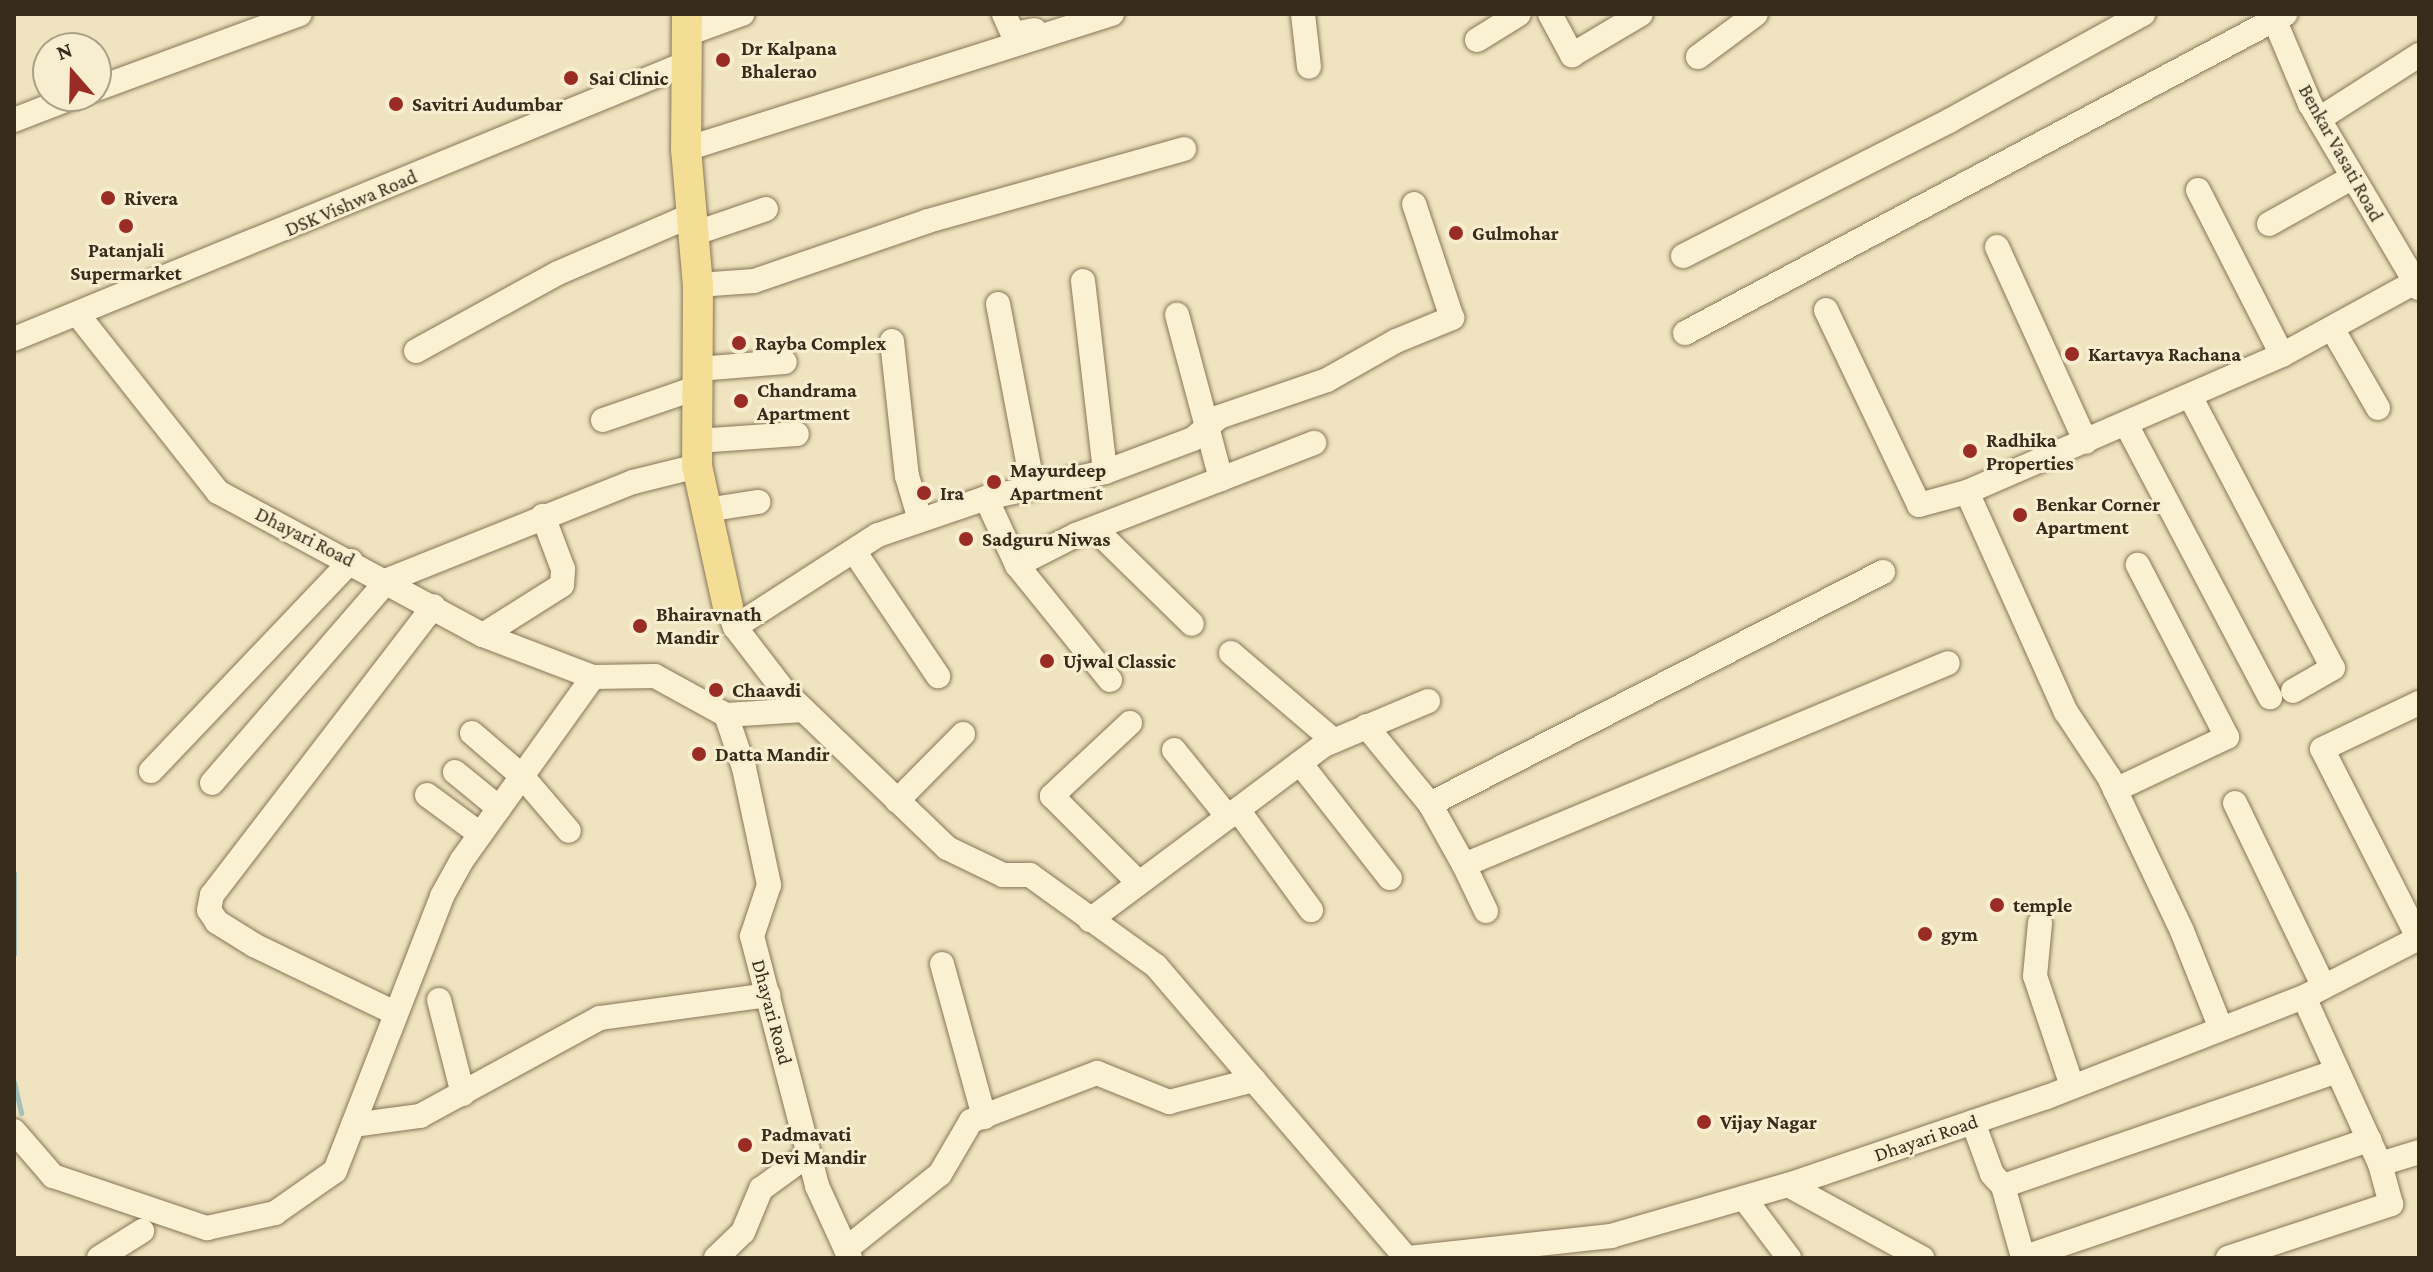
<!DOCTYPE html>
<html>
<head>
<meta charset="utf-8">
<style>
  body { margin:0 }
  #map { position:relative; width:2433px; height:1272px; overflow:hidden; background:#efe4bf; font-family:"Crimson Pro",serif }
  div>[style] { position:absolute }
  .stream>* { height:5px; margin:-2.5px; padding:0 2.5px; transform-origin:2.5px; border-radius:2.5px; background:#a2c1ba }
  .roads { filter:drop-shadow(0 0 2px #887557) drop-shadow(0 0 2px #887557) }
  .minor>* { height:24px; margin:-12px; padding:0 12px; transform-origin:12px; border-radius:12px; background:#faf1d3 }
  .major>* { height:30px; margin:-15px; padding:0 15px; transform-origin:15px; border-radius:15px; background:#f4de95 }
  .dots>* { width:22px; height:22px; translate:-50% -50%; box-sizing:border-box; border:4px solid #f6eecf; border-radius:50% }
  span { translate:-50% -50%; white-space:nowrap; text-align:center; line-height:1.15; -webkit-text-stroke:6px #f6eecf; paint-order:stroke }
  .poi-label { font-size:20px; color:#372b1c; font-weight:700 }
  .left { translate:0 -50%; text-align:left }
  .street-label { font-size:20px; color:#372b1c }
  .frame { position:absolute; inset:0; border:16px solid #372b1c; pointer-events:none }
  .north { position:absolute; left:32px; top:32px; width:80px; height:80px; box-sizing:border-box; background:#f6eecf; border:2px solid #aaa087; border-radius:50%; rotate:340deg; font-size:22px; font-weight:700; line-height:32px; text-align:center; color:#372b1c }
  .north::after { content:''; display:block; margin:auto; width:28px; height:36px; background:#992d25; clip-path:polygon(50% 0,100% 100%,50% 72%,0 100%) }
</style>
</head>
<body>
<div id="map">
  <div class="stream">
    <i style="left:14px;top:873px;width:81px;rotate:90deg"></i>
    <i style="left:14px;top:1082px;width:32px;rotate:77deg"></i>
  </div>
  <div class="roads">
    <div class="minor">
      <i style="left:1004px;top:14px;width:22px;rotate:66deg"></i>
      <i style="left:1013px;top:34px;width:22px;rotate:-10deg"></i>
      <i style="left:1303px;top:14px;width:53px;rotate:83.5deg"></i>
      <i style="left:1550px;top:14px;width:47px;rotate:61.8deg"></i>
      <i style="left:1572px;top:55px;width:80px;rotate:-30.7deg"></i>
      <i style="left:2272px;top:14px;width:98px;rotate:67.1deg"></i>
      <i style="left:2310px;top:104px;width:214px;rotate:59.4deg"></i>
      <i style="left:687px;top:34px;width:59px;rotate:-20deg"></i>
      <i style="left:1477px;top:40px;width:49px;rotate:-31.8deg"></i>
      <i style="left:1698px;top:57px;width:72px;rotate:-36.6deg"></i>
      <i style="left:96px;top:89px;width:217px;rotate:-20.2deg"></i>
      <i style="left:2319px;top:119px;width:119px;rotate:-32.6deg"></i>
      <i style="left:14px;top:120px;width:66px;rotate:-21.2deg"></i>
      <i style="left:686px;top:149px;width:447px;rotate:-17.6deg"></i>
      <i style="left:2198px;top:190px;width:185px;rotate:63deg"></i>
      <i style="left:2269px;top:224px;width:96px;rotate:-29.2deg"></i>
      <i style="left:693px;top:234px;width:77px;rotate:-18.9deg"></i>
      <i style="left:1997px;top:247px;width:214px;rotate:65.5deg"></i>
      <i style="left:1683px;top:256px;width:298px;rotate:-26.9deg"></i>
      <i style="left:1949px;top:121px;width:222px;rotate:-28.9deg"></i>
      <i style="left:1083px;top:281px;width:192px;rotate:83.4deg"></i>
      <i style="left:698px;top:285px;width:56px;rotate:-4.1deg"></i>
      <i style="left:754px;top:281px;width:184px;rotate:-19deg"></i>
      <i style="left:928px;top:221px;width:266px;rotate:-15.7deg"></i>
      <i style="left:998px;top:304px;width:186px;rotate:79.2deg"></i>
      <i style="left:1826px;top:310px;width:216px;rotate:64.5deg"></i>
      <i style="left:1919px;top:505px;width:50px;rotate:-15.2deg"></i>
      <i style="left:1967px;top:492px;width:344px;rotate:-23.5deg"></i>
      <i style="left:2282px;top:355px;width:156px;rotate:-28.7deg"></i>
      <i style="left:79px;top:316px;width:224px;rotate:51.7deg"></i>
      <i style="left:218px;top:492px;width:301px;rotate:28.4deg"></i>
      <i style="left:483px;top:635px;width:118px;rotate:20.9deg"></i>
      <i style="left:593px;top:677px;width:62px;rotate:-0.9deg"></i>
      <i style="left:655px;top:676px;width:81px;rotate:28.8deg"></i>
      <i style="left:726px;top:715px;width:56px;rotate:71.2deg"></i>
      <i style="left:744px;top:768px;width:120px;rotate:77.9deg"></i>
      <i style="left:769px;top:885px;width:54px;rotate:108.4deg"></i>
      <i style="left:752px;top:936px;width:258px;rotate:75.4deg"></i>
      <i style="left:817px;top:1186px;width:79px;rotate:65.4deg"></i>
      <i style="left:2333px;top:330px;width:90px;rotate:60deg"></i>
      <i style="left:1685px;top:333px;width:680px;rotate:-28deg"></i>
      <i style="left:14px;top:339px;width:727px;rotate:-22.3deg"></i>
      <i style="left:892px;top:341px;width:136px;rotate:83.7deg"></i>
      <i style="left:907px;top:476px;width:46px;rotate:73.5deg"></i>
      <i style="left:416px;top:351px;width:162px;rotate:-28.8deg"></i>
      <i style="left:558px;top:273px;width:146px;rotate:-23.4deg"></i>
      <i style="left:698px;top:369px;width:87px;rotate:-4.6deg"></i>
      <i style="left:2190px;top:396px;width:307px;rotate:62.3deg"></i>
      <i style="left:2333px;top:668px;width:46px;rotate:150.1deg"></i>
      <i style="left:603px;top:420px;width:98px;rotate:-19deg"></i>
      <i style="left:2126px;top:424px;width:309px;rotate:62.2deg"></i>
      <i style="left:697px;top:441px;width:100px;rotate:-4deg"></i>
      <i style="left:1221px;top:479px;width:100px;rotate:-21.2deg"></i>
      <i style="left:1967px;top:492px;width:241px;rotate:65.8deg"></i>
      <i style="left:2066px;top:712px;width:78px;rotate:56.5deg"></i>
      <i style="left:2109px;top:777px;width:170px;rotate:64.6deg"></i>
      <i style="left:2182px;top:931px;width:102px;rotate:68.2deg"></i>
      <i style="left:986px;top:498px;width:74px;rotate:65.2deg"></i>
      <i style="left:706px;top:510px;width:53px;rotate:-8.7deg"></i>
      <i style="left:1096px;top:530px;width:134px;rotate:44.4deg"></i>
      <i style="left:854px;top:551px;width:151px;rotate:56.1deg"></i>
      <i style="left:1883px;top:572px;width:509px;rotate:152.88deg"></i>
      <i style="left:1430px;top:804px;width:70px;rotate:60.9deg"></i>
      <i style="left:1464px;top:865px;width:524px;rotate:-22.65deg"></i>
      <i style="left:728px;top:607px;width:21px;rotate:71deg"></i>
      <i style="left:735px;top:627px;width:82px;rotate:52.4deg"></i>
      <i style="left:785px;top:692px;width:225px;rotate:43.9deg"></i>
      <i style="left:947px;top:848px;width:62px;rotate:25.7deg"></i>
      <i style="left:1003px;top:875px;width:27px"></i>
      <i style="left:1030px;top:875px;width:155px;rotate:35.8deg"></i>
      <i style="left:1156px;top:966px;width:384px;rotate:49.4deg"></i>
      <i style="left:735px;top:627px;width:170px;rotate:-32.8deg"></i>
      <i style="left:878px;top:535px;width:114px;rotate:-18.9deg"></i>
      <i style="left:986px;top:498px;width:122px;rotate:-12.3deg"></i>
      <i style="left:1105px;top:472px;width:94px;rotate:-20.6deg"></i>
      <i style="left:1193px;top:439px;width:34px;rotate:-40deg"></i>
      <i style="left:1219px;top:417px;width:114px;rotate:-18.9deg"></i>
      <i style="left:1327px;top:380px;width:79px;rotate:-29.5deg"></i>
      <i style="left:1396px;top:341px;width:61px;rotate:-22.3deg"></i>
      <i style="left:1452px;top:318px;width:120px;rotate:-108.4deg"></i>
      <i style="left:483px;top:635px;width:93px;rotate:-32.3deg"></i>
      <i style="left:562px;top:585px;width:16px;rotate:-86deg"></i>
      <i style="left:563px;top:569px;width:57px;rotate:-110.7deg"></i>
      <i style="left:1231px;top:653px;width:135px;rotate:40.5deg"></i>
      <i style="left:1110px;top:680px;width:148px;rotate:-129deg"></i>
      <i style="left:1017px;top:565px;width:66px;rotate:-27deg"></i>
      <i style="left:1076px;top:535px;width:155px;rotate:-21.1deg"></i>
      <i style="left:1221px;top:479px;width:170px;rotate:-105deg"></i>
      <i style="left:726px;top:715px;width:78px;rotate:-3.7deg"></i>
      <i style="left:1130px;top:723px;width:107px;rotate:136.9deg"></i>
      <i style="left:1052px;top:796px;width:122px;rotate:45deg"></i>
      <i style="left:1366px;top:726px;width:101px;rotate:50.6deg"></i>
      <i style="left:472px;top:733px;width:66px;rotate:40.7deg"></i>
      <i style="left:522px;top:776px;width:72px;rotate:49.5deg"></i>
      <i style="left:1174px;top:750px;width:86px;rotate:51.1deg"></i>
      <i style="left:1300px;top:763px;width:146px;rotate:52deg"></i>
      <i style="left:151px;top:771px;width:290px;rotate:-46.4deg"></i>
      <i style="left:455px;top:772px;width:57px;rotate:39.3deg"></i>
      <i style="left:212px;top:783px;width:269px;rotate:-49.1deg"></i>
      <i style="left:388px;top:580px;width:264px;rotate:-21.8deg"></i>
      <i style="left:633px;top:482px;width:66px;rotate:-14deg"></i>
      <i style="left:2115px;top:790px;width:124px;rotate:-25.3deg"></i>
      <i style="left:2227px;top:737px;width:194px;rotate:-117.4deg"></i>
      <i style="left:427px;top:795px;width:66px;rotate:36.3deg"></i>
      <i style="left:897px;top:801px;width:94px;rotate:-45.4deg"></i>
      <i style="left:2235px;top:803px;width:204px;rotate:64.2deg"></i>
      <i style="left:1238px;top:810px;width:124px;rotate:53.9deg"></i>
      <i style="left:1464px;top:865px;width:51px;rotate:64.4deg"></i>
      <i style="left:1090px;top:920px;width:292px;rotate:-36.8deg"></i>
      <i style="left:1324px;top:745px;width:113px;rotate:-22.9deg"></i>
      <i style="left:2040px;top:923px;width:53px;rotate:95.4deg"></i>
      <i style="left:2035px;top:976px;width:116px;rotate:71.4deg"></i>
      <i style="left:2419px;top:939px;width:213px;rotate:-117deg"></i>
      <i style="left:2322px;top:749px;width:107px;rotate:-25.4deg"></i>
      <i style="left:942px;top:964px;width:159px;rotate:74.6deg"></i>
      <i style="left:439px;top:1000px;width:97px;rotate:75.7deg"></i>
      <i style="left:393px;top:1012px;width:154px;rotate:-154.3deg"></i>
      <i style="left:254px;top:945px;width:44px;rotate:-148.1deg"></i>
      <i style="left:217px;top:922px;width:14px;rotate:-124deg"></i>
      <i style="left:209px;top:910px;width:15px;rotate:-79deg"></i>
      <i style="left:212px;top:895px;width:364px;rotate:-52.5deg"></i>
      <i style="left:1973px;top:1122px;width:55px;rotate:69.9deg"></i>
      <i style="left:1992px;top:1174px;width:16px;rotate:47deg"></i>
      <i style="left:2003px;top:1186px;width:74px;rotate:74.3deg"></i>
      <i style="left:353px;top:1125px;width:68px;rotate:-7.7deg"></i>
      <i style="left:420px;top:1116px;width:205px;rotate:-28.6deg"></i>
      <i style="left:600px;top:1018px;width:170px;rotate:-7.8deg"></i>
      <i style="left:14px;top:1131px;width:60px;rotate:49.1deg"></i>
      <i style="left:53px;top:1176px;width:163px;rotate:18.7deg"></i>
      <i style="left:207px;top:1228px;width:70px;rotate:-12.4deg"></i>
      <i style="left:275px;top:1213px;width:73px;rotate:-35deg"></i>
      <i style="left:335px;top:1171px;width:295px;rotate:-68.7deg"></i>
      <i style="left:442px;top:896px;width:41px;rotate:-60.9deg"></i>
      <i style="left:462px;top:860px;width:225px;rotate:-54.4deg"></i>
      <i style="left:2380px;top:1164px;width:41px;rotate:-17.1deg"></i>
      <i style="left:1788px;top:1185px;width:153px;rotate:28.6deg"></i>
      <i style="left:2003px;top:1186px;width:353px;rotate:-19deg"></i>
      <i style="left:1744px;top:1198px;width:75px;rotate:53.1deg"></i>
      <i style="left:846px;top:1249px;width:120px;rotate:-38.6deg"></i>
      <i style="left:940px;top:1174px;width:61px;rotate:-59.7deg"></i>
      <i style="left:971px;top:1121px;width:135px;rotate:-20.9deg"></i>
      <i style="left:1097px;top:1073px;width:78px;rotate:21.9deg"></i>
      <i style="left:1169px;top:1102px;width:88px;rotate:-14.5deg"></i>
      <i style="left:99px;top:1258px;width:51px;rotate:-32.1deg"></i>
      <i style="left:716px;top:1258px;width:37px;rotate:-44deg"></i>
      <i style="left:743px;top:1232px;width:47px;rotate:-67.3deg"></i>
      <i style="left:761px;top:1189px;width:59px;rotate:-36.1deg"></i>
      <i style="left:1409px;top:1258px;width:203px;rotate:-6.2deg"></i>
      <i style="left:1611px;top:1236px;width:184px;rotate:-16.1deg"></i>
      <i style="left:1788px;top:1185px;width:274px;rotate:-18.8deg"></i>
      <i style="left:2047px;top:1097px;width:276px;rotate:-21.3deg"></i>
      <i style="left:2304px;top:997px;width:129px;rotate:-27.2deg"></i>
      <i style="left:2022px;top:1258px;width:367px;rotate:-18.8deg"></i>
      <i style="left:2228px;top:1258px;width:172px;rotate:-18.3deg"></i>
      <i style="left:2391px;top:1204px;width:41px;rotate:-105.4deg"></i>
      <i style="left:2380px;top:1164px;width:183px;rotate:-114.5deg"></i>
    </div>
    <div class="major">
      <i style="left:687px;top:14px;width:135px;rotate:90.4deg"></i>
      <i style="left:686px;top:149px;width:137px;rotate:85deg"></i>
      <i style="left:698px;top:285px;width:181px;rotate:90.3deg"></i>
      <i style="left:697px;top:466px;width:144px;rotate:77.6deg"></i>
    </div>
  </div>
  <div class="dots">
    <i style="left:723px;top:60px;background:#992d25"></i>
    <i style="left:571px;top:78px;background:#992d25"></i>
    <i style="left:396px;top:104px;background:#992d25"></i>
    <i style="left:108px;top:198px;background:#992d25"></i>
    <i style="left:126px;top:226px;background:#992d25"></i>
    <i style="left:1456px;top:233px;background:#992d25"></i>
    <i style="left:739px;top:343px;background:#992d25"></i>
    <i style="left:2072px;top:354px;background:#992d25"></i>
    <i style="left:741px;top:401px;background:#992d25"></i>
    <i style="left:1970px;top:451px;background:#992d25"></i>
    <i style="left:994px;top:482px;background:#992d25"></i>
    <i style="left:924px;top:493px;background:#992d25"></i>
    <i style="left:2020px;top:515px;background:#992d25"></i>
    <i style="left:966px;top:539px;background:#992d25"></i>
    <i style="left:640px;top:626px;background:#992d25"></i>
    <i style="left:1047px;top:661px;background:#992d25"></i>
    <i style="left:716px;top:690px;background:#992d25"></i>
    <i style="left:699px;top:754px;background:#992d25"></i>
    <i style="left:1997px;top:905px;background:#992d25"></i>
    <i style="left:1925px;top:934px;background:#992d25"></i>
    <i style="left:1704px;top:1122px;background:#992d25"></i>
    <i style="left:745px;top:1145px;background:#992d25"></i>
  </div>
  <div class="poi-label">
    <span class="left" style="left:741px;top:60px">Dr Kalpana<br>Bhalerao</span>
    <span class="left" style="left:589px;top:78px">Sai Clinic</span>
    <span class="left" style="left:412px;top:104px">Savitri Audumbar</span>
    <span class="left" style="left:124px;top:198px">Rivera</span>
    <span class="left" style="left:1472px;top:233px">Gulmohar</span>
    <span style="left:126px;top:262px">Patanjali<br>Supermarket</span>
    <span class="left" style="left:755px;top:343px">Rayba Complex</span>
    <span class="left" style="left:2088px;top:354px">Kartavya Rachana</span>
    <span class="left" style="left:757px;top:402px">Chandrama<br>Apartment</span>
    <span class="left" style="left:1986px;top:452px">Radhika<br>Properties</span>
    <span class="left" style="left:1010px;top:482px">Mayurdeep<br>Apartment</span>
    <span class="left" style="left:940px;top:493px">Ira</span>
    <span class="left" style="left:2036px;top:516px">Benkar Corner<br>Apartment</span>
    <span class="left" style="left:982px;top:539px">Sadguru Niwas</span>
    <span class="left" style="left:656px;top:626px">Bhairavnath<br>Mandir</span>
    <span class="left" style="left:1063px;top:661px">Ujwal Classic</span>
    <span class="left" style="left:732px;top:690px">Chaavdi</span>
    <span class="left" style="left:715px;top:754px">Datta Mandir</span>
    <span class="left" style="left:2013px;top:905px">temple</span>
    <span class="left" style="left:1941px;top:934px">gym</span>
    <span class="left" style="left:1720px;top:1122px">Vijay Nagar</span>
    <span class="left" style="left:761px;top:1146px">Padmavati<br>Devi Mandir</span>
  </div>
  <div class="street-label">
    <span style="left:2341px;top:153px;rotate:61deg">Benkar Vasati Road</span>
    <span style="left:351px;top:203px;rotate:-23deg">DSK Vishwa Road</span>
    <span style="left:305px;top:537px;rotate:27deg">Dhayari Road</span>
    <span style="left:772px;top:1012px;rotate:75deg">Dhayari Road</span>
    <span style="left:1926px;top:1138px;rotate:-19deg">Dhayari Road</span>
  </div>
  <div class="frame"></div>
  <div class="north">N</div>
</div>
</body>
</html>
